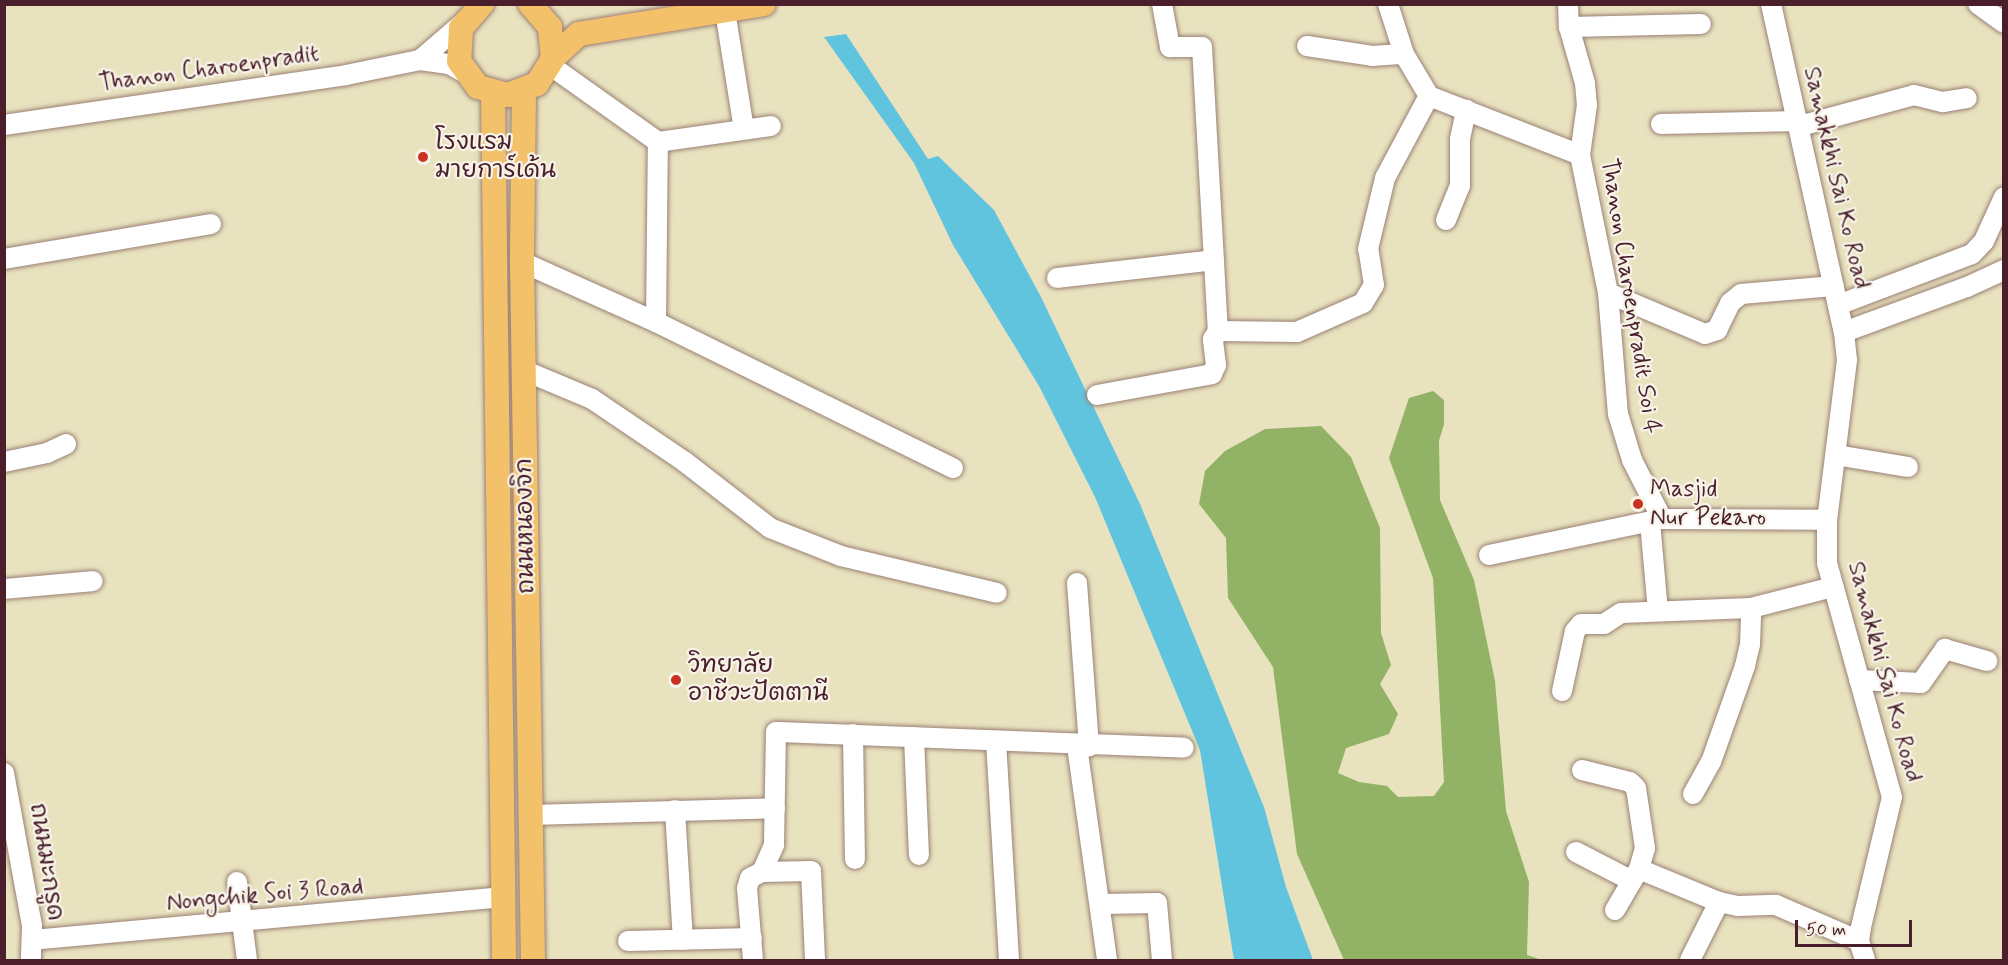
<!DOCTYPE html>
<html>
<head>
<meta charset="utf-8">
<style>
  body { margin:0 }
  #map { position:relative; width:2008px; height:965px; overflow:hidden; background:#e9e2bf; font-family:Mynerve,"Playpen Sans Thai",sans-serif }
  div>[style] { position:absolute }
  .forest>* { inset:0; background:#92b266 }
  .water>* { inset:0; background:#61c4df }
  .roads { filter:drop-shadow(0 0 2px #9a8075) drop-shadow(0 0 2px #9a8075) }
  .minor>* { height:20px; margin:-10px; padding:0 10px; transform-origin:10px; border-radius:10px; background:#fff }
  .major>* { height:24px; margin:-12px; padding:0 12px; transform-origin:12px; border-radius:12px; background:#f4c16b }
  .dots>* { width:16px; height:16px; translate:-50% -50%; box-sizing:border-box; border:3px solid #f7f3e8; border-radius:50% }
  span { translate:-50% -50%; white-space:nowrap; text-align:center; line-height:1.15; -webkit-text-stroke:4.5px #f7f3e8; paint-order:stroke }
  .street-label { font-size:24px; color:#4a1f2b }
  .poi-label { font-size:24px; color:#4a1f2b }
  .left { translate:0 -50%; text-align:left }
  .frame { position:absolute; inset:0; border:6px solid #4a1f2b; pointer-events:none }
  .scale { position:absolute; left:1795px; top:920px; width:117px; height:27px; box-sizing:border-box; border:3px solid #4a1f2b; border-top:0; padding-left:8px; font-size:18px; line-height:21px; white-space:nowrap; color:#4a1f2b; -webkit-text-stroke:4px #f7f3e8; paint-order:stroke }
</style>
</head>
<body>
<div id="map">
  <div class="forest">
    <i style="clip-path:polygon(1433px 391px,1444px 400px,1444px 424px,1439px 441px,1440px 500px,1474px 580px,1495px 681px,1506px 811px,1529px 882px,1527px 955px,1542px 960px,1344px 960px,1297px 854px,1273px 667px,1228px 598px,1226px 538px,1199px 504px,1205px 471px,1225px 451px,1265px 429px,1321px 426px,1351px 457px,1380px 528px,1381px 633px,1391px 665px,1380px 684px,1398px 714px,1389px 734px,1346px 748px,1338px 773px,1359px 782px,1387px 786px,1398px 797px,1434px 796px,1444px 782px,1433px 578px,1389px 458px,1409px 398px)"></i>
  </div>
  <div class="water">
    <i style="clip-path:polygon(846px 34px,928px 159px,938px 156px,994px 210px,1041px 297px,1140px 504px,1264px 807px,1286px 887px,1313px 960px,1234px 960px,1200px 750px,1095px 497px,1039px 386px,953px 245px,914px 163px,824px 37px)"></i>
  </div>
  <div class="roads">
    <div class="minor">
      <i style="left:1162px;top:4px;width:44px;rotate:79.5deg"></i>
      <i style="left:1170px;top:47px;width:32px"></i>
      <i style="left:1202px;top:47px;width:284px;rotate:86.8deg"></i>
      <i style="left:1388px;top:4px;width:52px;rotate:72.3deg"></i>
      <i style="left:1404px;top:54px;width:49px;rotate:59.2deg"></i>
      <i style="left:1429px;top:96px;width:162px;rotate:21.3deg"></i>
      <i style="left:1568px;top:4px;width:23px;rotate:88deg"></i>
      <i style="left:1569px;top:27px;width:58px;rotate:74.1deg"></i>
      <i style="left:1585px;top:83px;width:22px;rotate:85deg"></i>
      <i style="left:1587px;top:105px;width:50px;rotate:98deg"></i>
      <i style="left:1580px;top:155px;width:141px;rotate:78.5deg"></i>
      <i style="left:1608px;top:293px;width:121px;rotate:85.3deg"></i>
      <i style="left:1618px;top:414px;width:48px;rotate:73.1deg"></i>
      <i style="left:1632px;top:460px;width:66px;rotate:63deg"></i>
      <i style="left:1771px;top:4px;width:336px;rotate:77.5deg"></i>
      <i style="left:1844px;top:332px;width:28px;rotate:84deg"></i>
      <i style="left:1847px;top:360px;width:161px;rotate:97.1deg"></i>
      <i style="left:1827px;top:520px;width:43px;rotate:90deg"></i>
      <i style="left:1827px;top:563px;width:243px;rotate:74.5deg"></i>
      <i style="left:1892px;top:797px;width:134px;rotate:103.4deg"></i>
      <i style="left:1861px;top:927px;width:14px;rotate:98deg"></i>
      <i style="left:1859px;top:941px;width:20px;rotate:72deg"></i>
      <i style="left:1978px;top:4px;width:32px;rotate:36deg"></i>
      <i style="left:725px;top:11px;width:120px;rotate:80.9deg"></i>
      <i style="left:1569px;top:27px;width:132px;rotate:-1.3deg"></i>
      <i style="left:1307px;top:46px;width:66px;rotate:8.7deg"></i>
      <i style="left:1372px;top:56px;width:32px;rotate:-4deg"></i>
      <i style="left:420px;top:60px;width:60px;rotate:-40.9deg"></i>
      <i style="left:551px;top:66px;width:131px;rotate:35.4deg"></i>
      <i style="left:1661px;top:124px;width:138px;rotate:-1.2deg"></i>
      <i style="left:4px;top:125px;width:346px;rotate:-8.3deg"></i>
      <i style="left:346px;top:75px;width:76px;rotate:-11.5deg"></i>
      <i style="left:420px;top:60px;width:29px;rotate:8deg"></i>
      <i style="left:449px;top:64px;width:18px;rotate:29deg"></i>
      <i style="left:1800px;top:126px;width:118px;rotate:-15.2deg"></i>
      <i style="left:1914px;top:95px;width:30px;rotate:14deg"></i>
      <i style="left:1943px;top:102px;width:24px;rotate:-9deg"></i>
      <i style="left:1446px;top:220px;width:37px;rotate:-68deg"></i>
      <i style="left:1460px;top:186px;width:47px;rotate:-90deg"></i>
      <i style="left:1460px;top:139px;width:30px;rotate:-78deg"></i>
      <i style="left:4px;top:259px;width:210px;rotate:-9.6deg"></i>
      <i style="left:522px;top:262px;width:147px;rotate:24.1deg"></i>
      <i style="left:656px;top:322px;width:331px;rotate:26.2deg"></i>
      <i style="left:1057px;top:278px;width:158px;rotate:-6.5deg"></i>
      <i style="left:1608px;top:293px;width:105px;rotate:22.9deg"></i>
      <i style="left:1705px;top:334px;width:13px;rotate:-18deg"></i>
      <i style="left:1717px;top:330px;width:30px;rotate:-64deg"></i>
      <i style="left:1730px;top:303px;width:14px;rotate:-39deg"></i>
      <i style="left:1741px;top:294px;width:93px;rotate:-4.9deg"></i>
      <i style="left:1838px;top:305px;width:143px;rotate:-20.8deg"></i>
      <i style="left:1972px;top:254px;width:18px;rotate:-47deg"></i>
      <i style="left:1984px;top:241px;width:48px;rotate:-65.6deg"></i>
      <i style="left:656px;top:322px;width:180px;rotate:-89.4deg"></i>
      <i style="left:658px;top:142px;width:114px;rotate:-8.1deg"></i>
      <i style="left:1844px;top:332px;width:131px;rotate:-20.1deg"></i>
      <i style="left:1967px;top:287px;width:41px;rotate:-24.7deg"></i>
      <i style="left:523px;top:370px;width:75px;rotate:22.8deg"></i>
      <i style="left:592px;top:399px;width:112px;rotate:34.1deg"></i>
      <i style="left:685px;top:462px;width:108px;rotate:37.8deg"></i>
      <i style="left:770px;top:528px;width:76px;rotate:21.5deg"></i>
      <i style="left:841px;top:556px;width:160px;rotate:13.3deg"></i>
      <i style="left:1097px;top:395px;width:117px;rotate:-10.3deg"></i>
      <i style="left:1212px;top:374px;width:10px;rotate:-66deg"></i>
      <i style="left:1216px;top:365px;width:26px;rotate:-97deg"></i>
      <i style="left:1213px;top:339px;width:9px;rotate:-58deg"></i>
      <i style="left:1218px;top:331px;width:79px;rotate:0.7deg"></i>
      <i style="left:1297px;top:332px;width:72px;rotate:-23.7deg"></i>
      <i style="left:1363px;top:303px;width:21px;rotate:-59deg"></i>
      <i style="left:1374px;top:285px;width:36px;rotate:-99deg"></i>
      <i style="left:1368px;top:249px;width:73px;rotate:-76.5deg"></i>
      <i style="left:1385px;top:178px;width:93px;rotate:-61.8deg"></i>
      <i style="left:1836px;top:455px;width:73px;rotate:9.5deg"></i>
      <i style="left:4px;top:462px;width:44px;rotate:-11.8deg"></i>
      <i style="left:47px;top:453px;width:21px;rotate:-25deg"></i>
      <i style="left:1650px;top:522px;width:89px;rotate:84.9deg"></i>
      <i style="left:1489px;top:555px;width:177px;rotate:-11.8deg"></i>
      <i style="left:1662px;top:519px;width:165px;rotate:0.3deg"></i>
      <i style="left:1077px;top:583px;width:164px;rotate:85.8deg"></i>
      <i style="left:4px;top:589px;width:89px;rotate:-5.1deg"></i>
      <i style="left:1859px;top:680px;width:62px;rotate:2.8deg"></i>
      <i style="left:1921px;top:683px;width:42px;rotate:-54.8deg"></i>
      <i style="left:1945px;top:649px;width:44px;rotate:15.9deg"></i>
      <i style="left:1562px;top:691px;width:61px;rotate:-77.8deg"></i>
      <i style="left:1575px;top:631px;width:9px;rotate:-49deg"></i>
      <i style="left:1581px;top:624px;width:23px"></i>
      <i style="left:1604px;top:624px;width:20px;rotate:-33deg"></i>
      <i style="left:1621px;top:613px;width:130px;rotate:-2.2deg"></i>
      <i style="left:853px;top:734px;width:125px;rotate:89.1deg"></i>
      <i style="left:914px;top:737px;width:118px;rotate:87.6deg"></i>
      <i style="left:996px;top:741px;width:219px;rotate:86.6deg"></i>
      <i style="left:1077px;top:746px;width:216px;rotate:82deg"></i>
      <i style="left:1582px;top:770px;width:49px;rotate:14deg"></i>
      <i style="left:1630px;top:782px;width:8px;rotate:45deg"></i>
      <i style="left:1636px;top:788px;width:61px;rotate:81.5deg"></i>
      <i style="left:1645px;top:848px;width:22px;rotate:106deg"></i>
      <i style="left:4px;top:773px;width:156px;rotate:79.6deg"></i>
      <i style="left:32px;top:926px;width:34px;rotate:92deg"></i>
      <i style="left:1693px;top:794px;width:37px;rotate:-61deg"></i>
      <i style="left:1711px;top:762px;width:102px;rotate:-70.5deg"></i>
      <i style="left:1745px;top:666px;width:22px;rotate:-77deg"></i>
      <i style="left:1750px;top:645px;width:37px;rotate:-88deg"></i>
      <i style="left:1751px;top:608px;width:85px;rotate:-14.4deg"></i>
      <i style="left:675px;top:810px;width:130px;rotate:86.5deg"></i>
      <i style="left:531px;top:815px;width:244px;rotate:-1.6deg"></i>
      <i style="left:1576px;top:852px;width:63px;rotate:27.4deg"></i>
      <i style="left:762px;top:872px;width:49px;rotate:-1.2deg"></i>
      <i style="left:811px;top:871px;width:89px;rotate:87.4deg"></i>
      <i style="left:237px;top:882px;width:79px;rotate:82.7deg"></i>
      <i style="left:1102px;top:904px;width:55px;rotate:-1deg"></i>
      <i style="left:1157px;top:903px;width:57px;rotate:85deg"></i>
      <i style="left:1615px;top:910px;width:48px;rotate:-59.7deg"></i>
      <i style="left:1639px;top:869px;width:87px;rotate:22.4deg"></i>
      <i style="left:1719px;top:902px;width:19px;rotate:12deg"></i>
      <i style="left:1738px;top:906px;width:38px;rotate:-2deg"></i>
      <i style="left:1776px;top:905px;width:90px;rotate:23.4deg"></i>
      <i style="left:32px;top:940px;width:472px;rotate:-5.2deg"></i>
      <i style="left:628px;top:941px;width:124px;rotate:-1.4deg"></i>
      <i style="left:753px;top:960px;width:72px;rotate:-94.8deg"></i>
      <i style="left:747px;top:888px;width:10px;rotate:-73deg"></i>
      <i style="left:750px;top:878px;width:13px;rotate:-27deg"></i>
      <i style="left:762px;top:872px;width:30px;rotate:-66deg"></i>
      <i style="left:774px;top:845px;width:113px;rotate:-89deg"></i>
      <i style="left:776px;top:732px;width:408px;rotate:2.2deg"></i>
      <i style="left:1690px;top:960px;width:65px;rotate:-63.4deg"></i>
    </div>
    <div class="major">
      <i style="left:482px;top:4px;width:32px;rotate:131deg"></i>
      <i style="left:461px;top:28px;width:33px;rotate:93deg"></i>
      <i style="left:459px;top:61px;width:32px;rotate:54deg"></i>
      <i style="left:478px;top:87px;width:31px;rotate:15deg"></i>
      <i style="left:508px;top:95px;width:31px;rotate:-21deg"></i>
      <i style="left:537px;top:84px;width:31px;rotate:-58deg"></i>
      <i style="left:553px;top:58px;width:31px;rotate:-96deg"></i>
      <i style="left:550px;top:27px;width:30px;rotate:-131deg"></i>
      <i style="left:553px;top:58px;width:35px;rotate:-43deg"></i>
      <i style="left:579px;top:34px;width:187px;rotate:-9.2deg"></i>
      <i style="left:524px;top:92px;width:170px;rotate:90.7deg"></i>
      <i style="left:522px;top:262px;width:698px;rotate:89.1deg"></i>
      <i style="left:493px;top:94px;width:866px;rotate:89.27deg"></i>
    </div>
  </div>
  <div class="dots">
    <i style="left:423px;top:157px;background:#c8321e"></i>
    <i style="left:1638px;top:504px;background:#c8321e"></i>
    <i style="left:676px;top:680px;background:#c8321e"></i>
  </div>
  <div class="street-label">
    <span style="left:209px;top:69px;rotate:-8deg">Thanon Charoenpradit</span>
    <span style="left:1836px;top:178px;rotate:77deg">Samakkhi Sai Ko Road</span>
    <span style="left:1630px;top:296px;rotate:81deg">Thanon Charoenpradit Soi 4</span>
    <span style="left:526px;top:526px;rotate:-91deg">ถนนหนองจิก</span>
    <span style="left:1884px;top:672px;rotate:75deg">Samakkhi Sai Ko Road</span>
    <span style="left:46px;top:862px;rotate:81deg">ถนนมะกรูด</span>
    <span style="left:265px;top:895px;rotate:-5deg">Nongchik Soi 3 Road</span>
  </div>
  <div class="poi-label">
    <span class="left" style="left:435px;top:157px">โรงแรม<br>มายการ์เด้น</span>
    <span class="left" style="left:1650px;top:504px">Masjid<br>Nur Pekaro</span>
    <span class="left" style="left:688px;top:680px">วิทยาลัย<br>อาชีวะปัตตานี</span>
  </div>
  <div class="frame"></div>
  <div class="scale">50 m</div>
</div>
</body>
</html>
